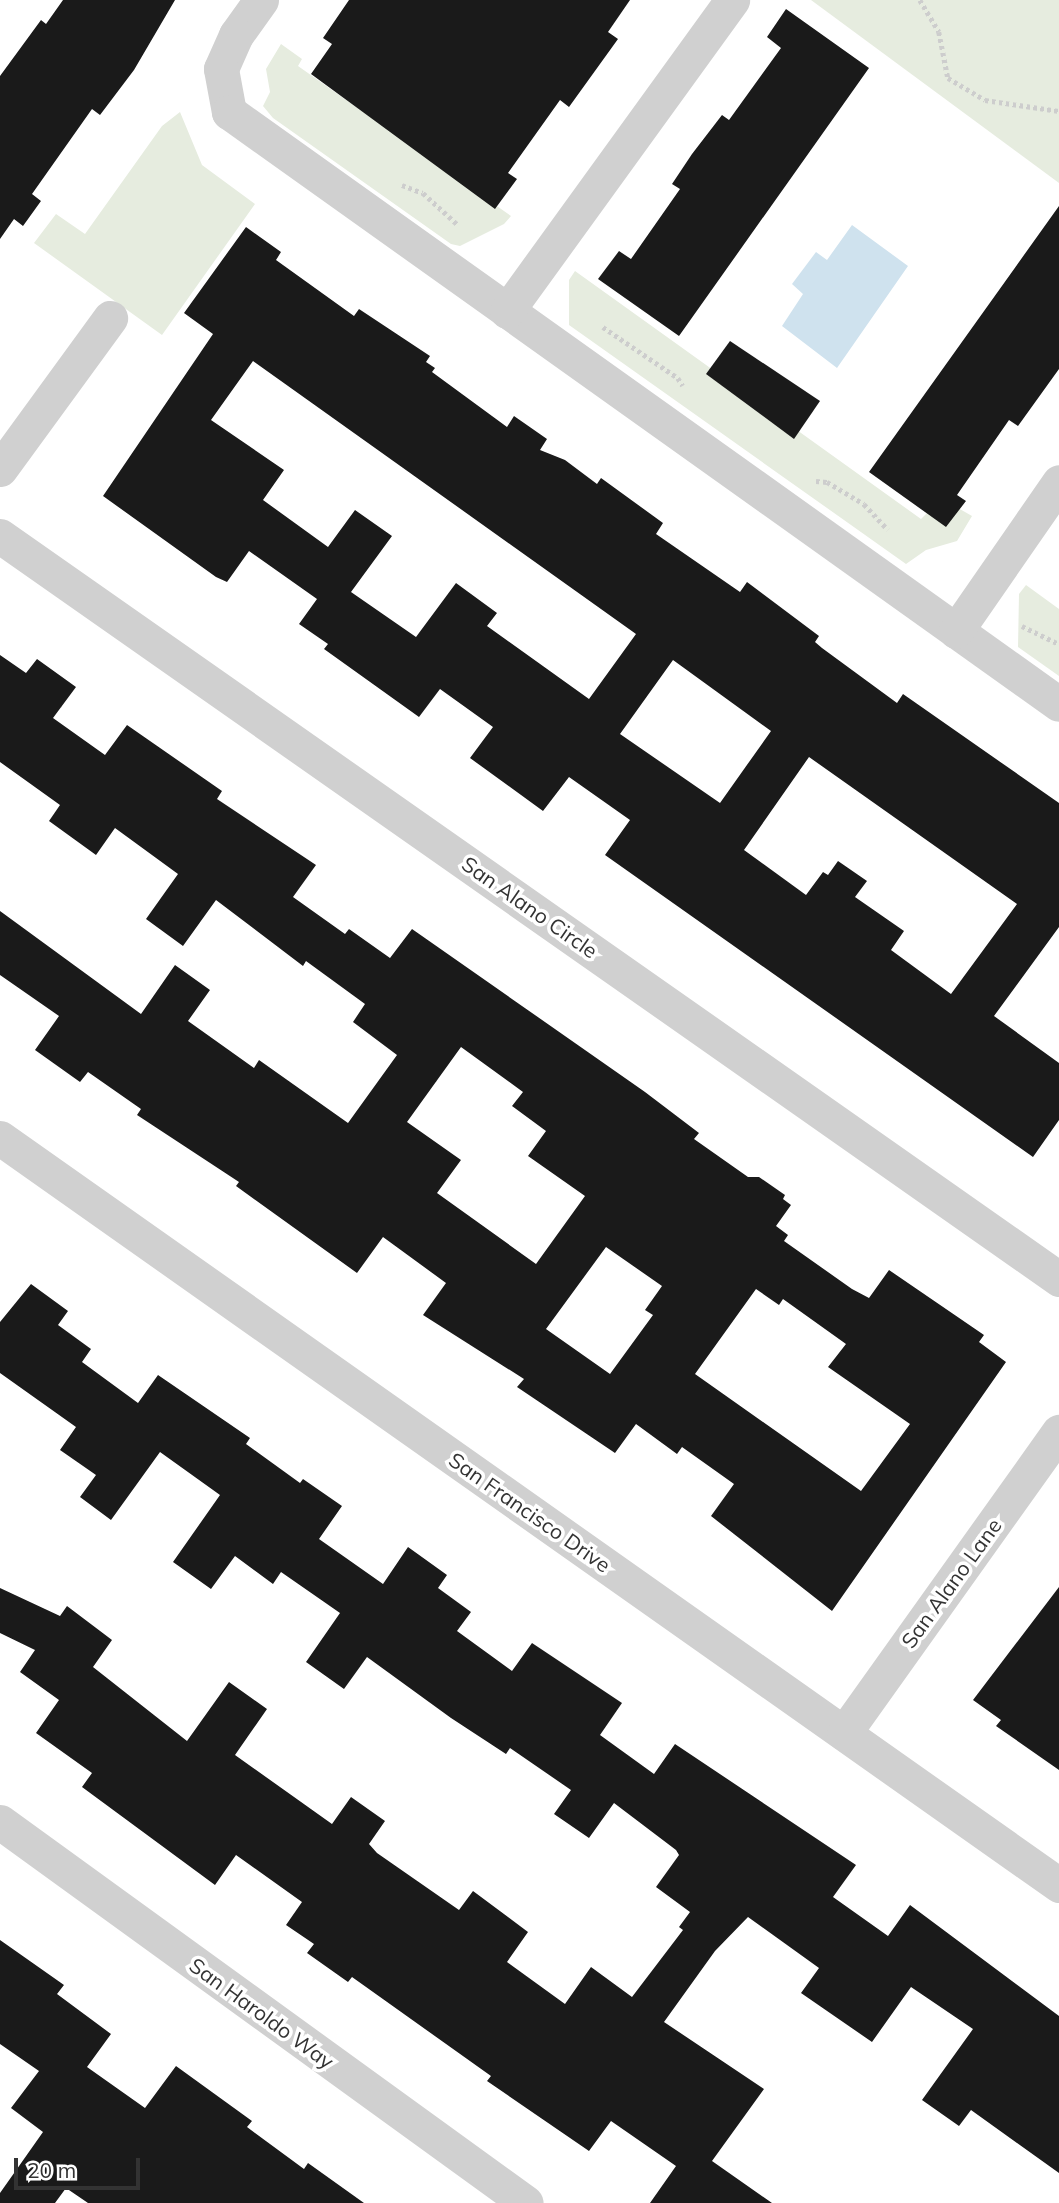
<!DOCTYPE html>
<html>
<head>
<meta charset="utf-8">
<style>
  body { margin:0 }
  #map { position:relative; width:1059px; height:2203px; overflow:hidden; background:#fff; font-family:Mulish,sans-serif }
  div>[style] { position:absolute }
  .green>* { inset:0; background:#e6ecdf }
  .water>* { inset:0; background:#cfe2ee }
  .building>* { inset:0; background:#1a1a1a }
  .path>* { height:4.5px; margin-top:-2.25px; transform-origin:0; background:repeating-linear-gradient(90deg,#cdcdcd 0 3.5px,transparent 0 7px) }
  .street>* { height:35px; margin:-17.5px; padding:0 17.5px; transform-origin:17.5px; border-radius:17.5px; background:#d0d0d0 }
  span { translate:-50% -50%; white-space:nowrap; text-align:center; line-height:1.15; -webkit-text-stroke:7px #fff; paint-order:stroke }
  .street-label { font-size:21px; color:#333 }
  .scale { position:absolute; left:14px; top:2158px; width:126px; height:32px; box-sizing:border-box; border:4px solid #333; border-top:0; padding-left:9px; font-size:21px; line-height:24px; white-space:nowrap; color:#333; -webkit-text-stroke:5px #fff; paint-order:stroke }
</style>
</head>
<body>
<div id="map">
  <div class="green">
    <i style="clip-path:polygon(811px 0,1059px 0,1059px 183px)"></i>
    <i style="clip-path:polygon(281px 44px,302px 59px,298px 66px,511px 216px,504px 224px,460px 246px,451px 244px,273px 118px,263px 106px,270px 92px,266px 69px)"></i>
    <i style="clip-path:polygon(180px 112px,202px 165px,255px 204px,162px 335px,34px 243px,56px 214px,85px 234px,162px 126px)"></i>
    <i style="clip-path:polygon(575px 271px,921px 519px,928px 512px,958px 508px,972px 516px,957px 541px,926px 550px,906px 564px,569px 325px,569px 280px)"></i>
    <i style="clip-path:polygon(1026px 585px,1059px 609px,1059px 676px,1018px 647px,1019px 594px)"></i>
  </div>
  <div class="water">
    <i style="clip-path:polygon(852px 225px,908px 266px,837px 368px,782px 326px,803px 294px,792px 284px,816px 252px,827px 260px)"></i>
  </div>
  <div class="building">
    <i style="clip-path:polygon(63px 0,175px 0,134px 70px,100px 115px,92px 109px,32px 194px,41px 201px,23px 226px,14px 219px,0 239px,0 76px,41px 20px,46px 24px)"></i>
    <i style="clip-path:polygon(349px 0,630px 0,608px 32px,618px 39px,569px 107px,560px 100px,508px 173px,517px 179px,495px 209px,311px 74px,332px 44px,323px 38px)"></i>
    <i style="clip-path:polygon(786px 9px,869px 68px,679px 336px,598px 279px,619px 251px,631px 259px,680px 189px,672px 184px,692px 154px,722px 115px,729px 120px,781px 48px,767px 37px)"></i>
    <i style="clip-path:polygon(1059px 206px,1059px 369px,1018px 426px,1009px 420px,957px 495px,966px 501px,946px 527px,869px 472px)"></i>
    <i style="clip-path:polygon(evenodd,246px 227px,281px 252px,276px 260px,354px 316px,359px 309px,430px 356px,426px 362px,435px 368px,432px 372px,507px 427px,514px 416px,547px 439px,540px 450px,565px 460px,597px 484px,601px 478px,663px 523px,656px 534px,740px 592px,747px 582px,819px 636px,815px 642px,822px 648px,897px 703px,903px 694px,1059px 803px,1059px 927px,994px 1016px,1059px 1063px,1059px 1120px,1033px 1157px,605px 855px,630px 820px,569px 777px,543px 811px,470px 758px,493px 727px,440px 689px,419px 717px,324px 649px,328px 644px,299px 624px,317px 599px,249px 551px,227px 582px,216px 577px,103px 496px,213px 334px,184px 313px,246px 227px,253px 361px,636px 634px,589px 699px,487px 626px,497px 613px,456px 583px,416px 637px,351px 592px,392px 536px,355px 510px,328px 547px,263px 500px,284px 470px,211px 420px,253px 361px,246px 227px,673px 660px,771px 731px,720px 803px,620px 734px,673px 660px,246px 227px,809px 757px,1017px 904px,951px 994px,891px 950px,904px 931px,855px 897px,867px 881px,838px 861px,828px 875px,823px 872px,806px 895px,744px 850px,809px 757px)"></i>
    <i style="clip-path:polygon(730px 341px,820px 401px,794px 439px,706px 374px)"></i>
    <i style="clip-path:polygon(evenodd,0 655px,26px 673px,37px 659px,76px 687px,53px 718px,105px 755px,127px 725px,222px 791px,217px 799px,316px 865px,293px 897px,345px 934px,349px 929px,390px 958px,412px 929px,645px 1092px,699px 1133px,694px 1139px,748px 1177px,759px 1177px,785px 1195px,783px 1199px,791px 1205px,776px 1226px,788px 1235px,784px 1241px,852px 1289px,869px 1298px,889px 1270px,984px 1335px,979px 1342px,1006px 1362px,832px 1611px,711px 1516px,734px 1484px,682px 1447px,677px 1454px,636px 1424px,615px 1453px,517px 1387px,524px 1379px,423px 1315px,446px 1283px,383px 1237px,357px 1273px,236px 1186px,239px 1182px,137px 1115px,141px 1109px,88px 1072px,80px 1082px,35px 1050px,59px 1016px,0 975px,0 911px,141px 1014px,175px 965px,210px 990px,188px 1021px,254px 1068px,259px 1060px,348px 1123px,397px 1055px,353px 1022px,365px 1004px,306px 961px,303px 966px,216px 900px,183px 946px,146px 919px,178px 874px,115px 828px,96px 855px,49px 821px,60px 805px,0 762px,0 655px,461px 1047px,523px 1092px,512px 1106px,546px 1131px,528px 1156px,585px 1196px,536px 1264px,437px 1193px,461px 1160px,407px 1122px,461px 1047px,0 655px,606px 1247px,662px 1286px,645px 1310px,653px 1315px,610px 1374px,546px 1329px,606px 1247px,0 655px,756px 1289px,779px 1305px,783px 1299px,846px 1344px,828px 1367px,910px 1424px,861px 1491px,695px 1374px,756px 1289px)"></i>
    <i style="clip-path:polygon(31px 1284px,68px 1311px,58px 1325px,91px 1349px,82px 1362px,138px 1403px,158px 1375px,250px 1438px,246px 1444px,300px 1483px,303px 1479px,342px 1506px,319px 1539px,383px 1584px,408px 1547px,447px 1575px,438px 1588px,471px 1612px,457px 1631px,512px 1671px,532px 1643px,622px 1703px,600px 1735px,654px 1774px,675px 1744px,856px 1865px,833px 1897px,888px 1936px,910px 1905px,1059px 2016px,1059px 2173px,971px 2110px,959px 2126px,922px 2100px,973px 2029px,911px 1987px,872px 2042px,801px 1993px,819px 1968px,748px 1917px,715px 1951px,664px 2022px,764px 2089px,712px 2161px,772px 2203px,650px 2203px,676px 2166px,611px 2121px,589px 2151px,487px 2081px,491px 2076px,352px 1977px,348px 1982px,307px 1953px,314px 1944px,286px 1925px,302px 1902px,236px 1855px,215px 1885px,82px 1787px,92px 1773px,36px 1733px,59px 1700px,20px 1672px,35px 1650px,0 1633px,0 1588px,60px 1616px,67px 1606px,112px 1640px,93px 1667px,187px 1741px,229px 1682px,267px 1709px,235px 1755px,332px 1824px,351px 1797px,385px 1821px,369px 1844px,377px 1853px,459px 1910px,473px 1891px,528px 1932px,507px 1962px,565px 2004px,591px 1967px,632px 1997px,683px 1930px,679px 1927px,690px 1912px,656px 1887px,679px 1855px,676px 1850px,614px 1803px,589px 1838px,554px 1814px,571px 1790px,510px 1748px,506px 1754px,451px 1718px,367px 1657px,344px 1689px,306px 1662px,340px 1613px,281px 1572px,273px 1584px,235px 1556px,211px 1589px,173px 1562px,220px 1495px,160px 1452px,111px 1520px,80px 1497px,96px 1475px,60px 1450px,76px 1427px,0 1373px,0 1322px)"></i>
    <i style="clip-path:polygon(1059px 1587px,1059px 1770px,996px 1726px,1001px 1720px,973px 1700px)"></i>
    <i style="clip-path:polygon(0 1940px,64px 1985px,57px 1994px,111px 2034px,87px 2067px,145px 2108px,176px 2066px,252px 2121px,247px 2127px,304px 2169px,308px 2163px,364px 2203px,88px 2203px,66px 2188px,55px 2203px,0 2203px,0 2193px,43px 2132px,11px 2108px,39px 2071px,0 2044px)"></i>
  </div>
  <div class="path">
    <i style="left:920px;top:0;width:37px;rotate:59deg"></i>
    <i style="left:939px;top:32px;width:47px;rotate:78.9deg"></i>
    <i style="left:948px;top:78px;width:43px;rotate:30.7deg"></i>
    <i style="left:985px;top:100px;width:75px;rotate:8.5deg"></i>
    <i style="left:402px;top:185px;width:22px;rotate:21deg"></i>
    <i style="left:423px;top:193px;width:46px;rotate:42.4deg"></i>
    <i style="left:603px;top:327px;width:91px;rotate:34.2deg"></i>
    <i style="left:678px;top:378px;width:9px;rotate:58deg"></i>
    <i style="left:816px;top:481px;width:11px;rotate:5deg"></i>
    <i style="left:827px;top:482px;width:43px;rotate:30.7deg"></i>
    <i style="left:864px;top:504px;width:35px;rotate:47deg"></i>
    <i style="left:1022px;top:626px;width:41px;rotate:25.9deg"></i>
  </div>
  <div class="street">
    <i style="left:261px;top:0;width:43px;rotate:125.5deg"></i>
    <i style="left:236px;top:35px;width:37px;rotate:114deg"></i>
    <i style="left:221px;top:69px;width:44px;rotate:79.5deg"></i>
    <i style="left:229px;top:112px;width:1019px;rotate:35.5deg"></i>
    <i style="left:507px;top:311px;width:384px;rotate:-54.1deg"></i>
    <i style="left:0;top:469px;width:187px;rotate:-53.9deg"></i>
    <i style="left:0;top:536px;width:1294px;rotate:35.05deg"></i>
    <i style="left:956px;top:631px;width:181px;rotate:-55.3deg"></i>
    <i style="left:0;top:1138px;width:1296px;rotate:35.2deg"></i>
    <i style="left:844px;top:1733px;width:370px;rotate:-54.5deg"></i>
    <i style="left:0;top:1822px;width:649px;rotate:35.92deg"></i>
  </div>
  <div class="street-label">
    <span style="left:530px;top:907px;rotate:35deg">San Alano Circle</span>
    <span style="left:530px;top:1512px;rotate:35deg">San Francisco Drive</span>
    <span style="left:951px;top:1583px;rotate:-54deg">San Alano Lane</span>
    <span style="left:262px;top:2013px;rotate:36deg">San Haroldo Way</span>
  </div>
  <div class="scale">20 m</div>
</div>
</body>
</html>
